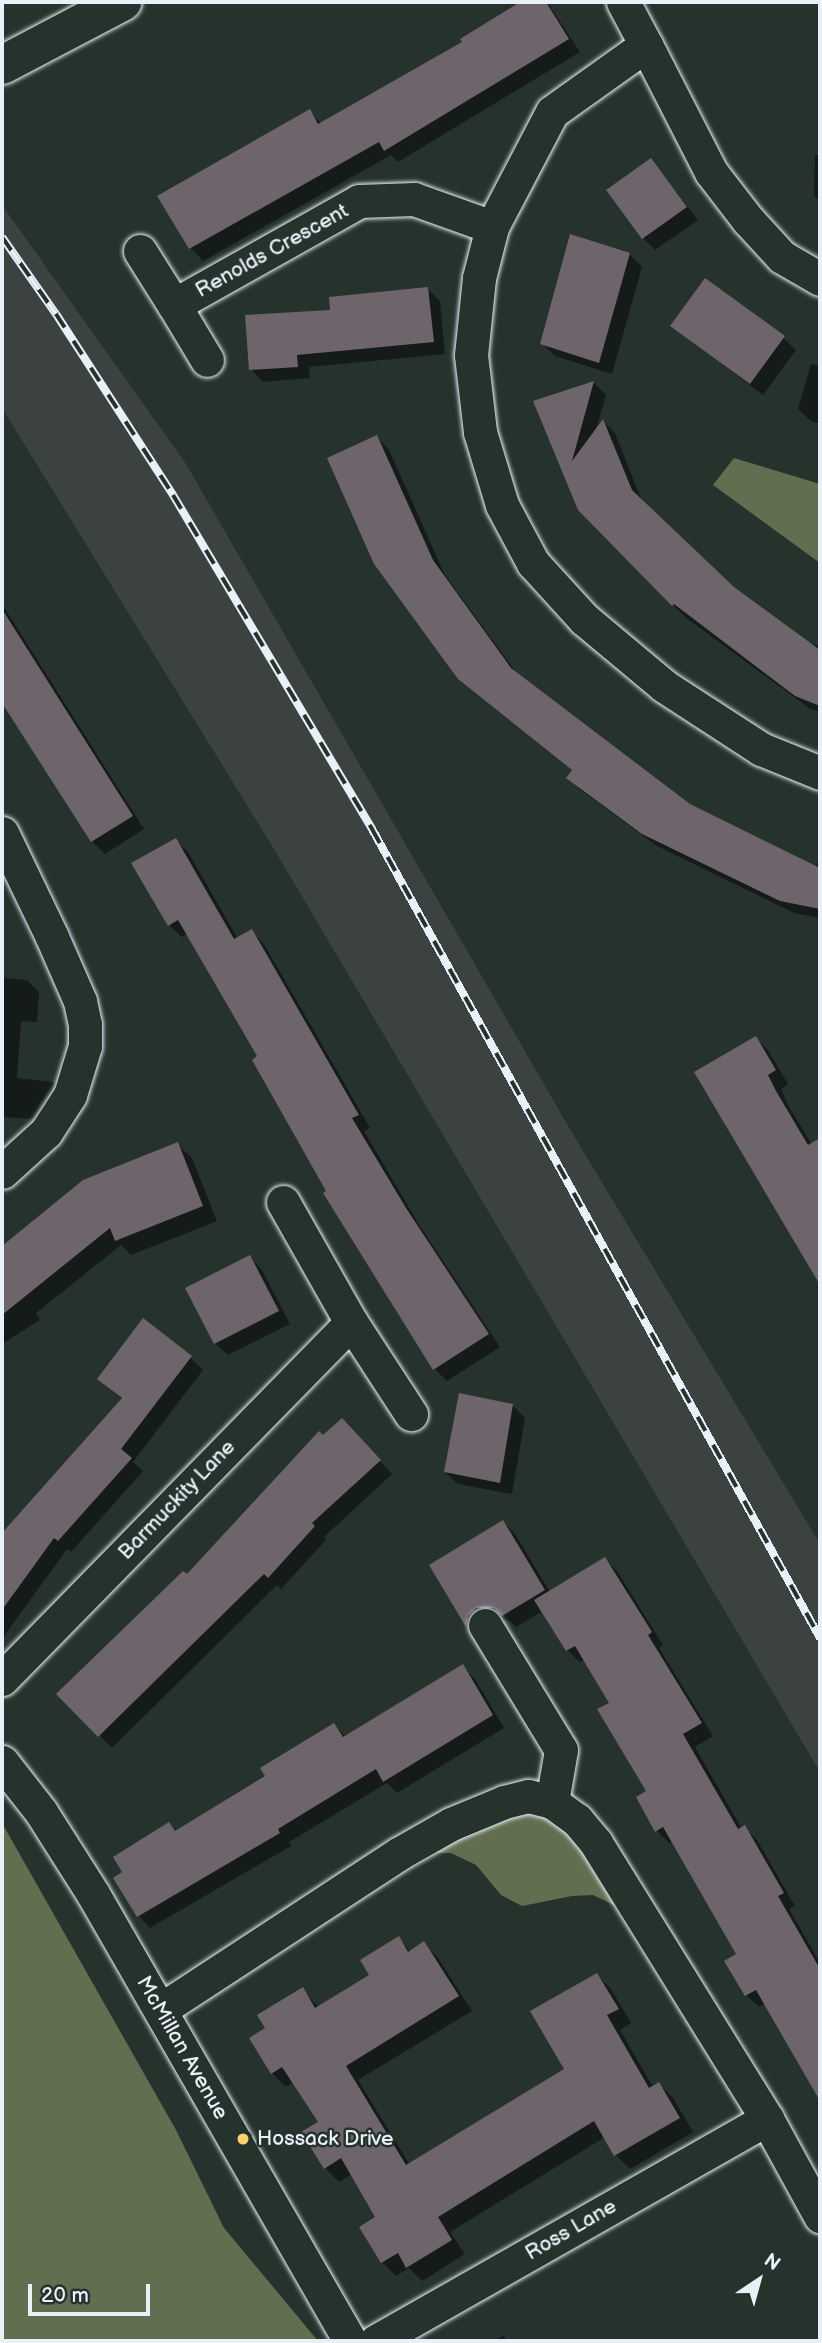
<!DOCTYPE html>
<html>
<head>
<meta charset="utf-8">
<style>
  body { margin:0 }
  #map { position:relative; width:822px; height:2343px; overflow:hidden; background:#26332d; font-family:"Balsamiq Sans",sans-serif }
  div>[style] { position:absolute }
  .built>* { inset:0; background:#3c4240 }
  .green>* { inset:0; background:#626e50 }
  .shadow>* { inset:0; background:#0007 }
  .building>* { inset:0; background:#6e656c }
  .roads { filter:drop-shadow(0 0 2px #e8f1f8) drop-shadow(0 0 2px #e8f1f8) }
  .street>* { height:33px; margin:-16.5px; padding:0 16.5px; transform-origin:16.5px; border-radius:16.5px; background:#26332d }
  .secondary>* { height:38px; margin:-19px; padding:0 19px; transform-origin:19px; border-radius:19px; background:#26332d }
  .rail>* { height:8px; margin-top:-4px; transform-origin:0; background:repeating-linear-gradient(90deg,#26332d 0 16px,#e8f1f8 0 32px); box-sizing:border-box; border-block:2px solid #e8f1f8 }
  .dots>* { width:19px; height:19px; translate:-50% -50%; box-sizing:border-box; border:4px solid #26332d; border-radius:50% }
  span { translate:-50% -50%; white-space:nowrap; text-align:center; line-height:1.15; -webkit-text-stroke:5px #26332d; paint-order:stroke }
  .street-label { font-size:21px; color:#e8f1f8 }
  .poi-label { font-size:21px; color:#e8f1f8 }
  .left { translate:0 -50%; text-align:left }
  .frame { position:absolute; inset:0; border:4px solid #e8f1f8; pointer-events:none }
  .north { position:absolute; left:724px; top:2245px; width:70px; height:70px; -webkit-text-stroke:5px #26332d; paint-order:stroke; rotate:36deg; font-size:19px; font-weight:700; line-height:28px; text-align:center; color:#e8f1f8 }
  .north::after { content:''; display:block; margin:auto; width:24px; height:32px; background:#e8f1f8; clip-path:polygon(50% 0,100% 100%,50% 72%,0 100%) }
  .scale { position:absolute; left:28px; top:2284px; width:122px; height:32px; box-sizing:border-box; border:4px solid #e8f1f8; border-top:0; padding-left:9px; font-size:21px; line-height:24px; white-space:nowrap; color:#e8f1f8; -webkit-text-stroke:5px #26332d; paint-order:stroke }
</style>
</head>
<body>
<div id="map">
  <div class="built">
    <i style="clip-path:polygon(2px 205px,186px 464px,571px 1131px,820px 1544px,820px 1772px,274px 849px,2px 408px)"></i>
  </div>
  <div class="green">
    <i style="clip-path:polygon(734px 458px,820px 484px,820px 563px,713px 485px)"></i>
    <i style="clip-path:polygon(552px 1802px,645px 1920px,593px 1895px,572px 1896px,522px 1906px,501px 1895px,476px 1865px,451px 1853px,400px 1853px)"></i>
    <i style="clip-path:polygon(2px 1823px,176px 2130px,224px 2228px,318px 2341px,2px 2341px)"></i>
  </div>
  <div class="shadow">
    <i style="clip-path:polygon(523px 2px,547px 2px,580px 52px,398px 162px,391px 155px,203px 261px,191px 248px,159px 197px,309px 111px,322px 124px,465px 42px,463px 39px)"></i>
    <i style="clip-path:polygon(815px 155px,820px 155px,820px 202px,814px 196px)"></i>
    <i style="clip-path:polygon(651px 160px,698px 220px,655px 250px,643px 238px)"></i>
    <i style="clip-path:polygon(629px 254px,642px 267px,612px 374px,555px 356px,542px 343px)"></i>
    <i style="clip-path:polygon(428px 289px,440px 301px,445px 354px,309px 367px,310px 378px,263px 382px,251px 369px,332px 312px)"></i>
    <i style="clip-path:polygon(672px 326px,783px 338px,796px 350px,763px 395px)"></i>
    <i style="clip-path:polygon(811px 364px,820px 366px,820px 424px,811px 421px,798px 409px)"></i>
    <i style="clip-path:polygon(594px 383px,606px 395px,596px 430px,603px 421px,615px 433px,643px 504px,733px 589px,805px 641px,820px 647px,820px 712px,809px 708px,685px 617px,579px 509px,535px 402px)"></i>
    <i style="clip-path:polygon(377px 437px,389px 450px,445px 575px,518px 675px,689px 806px,816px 867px,820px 857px,820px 918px,794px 913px,657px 846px,581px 790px,568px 777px,573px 771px,473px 691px)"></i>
    <i style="clip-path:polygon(2px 604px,144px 829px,105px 854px,92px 841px,15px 720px,26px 713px,2px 673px)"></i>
    <i style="clip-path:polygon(175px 840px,188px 852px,238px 939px,252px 931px,264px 944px,370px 1128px,364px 1131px,418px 1223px,500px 1347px,447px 1381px,435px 1369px,328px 1192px,260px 1057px,188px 933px,182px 937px,169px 925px)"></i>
    <i style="clip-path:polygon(2px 978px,27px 980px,39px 992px,37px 1022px,21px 1021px,17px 1078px,54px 1082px,66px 1094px,51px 1120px,2px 1117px)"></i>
    <i style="clip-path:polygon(756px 1038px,769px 1052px,788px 1084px,781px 1089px,789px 1107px,812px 1145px,815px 1143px,820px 1149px,820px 1285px,696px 1072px)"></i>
    <i style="clip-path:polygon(177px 1144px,192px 1158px,217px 1221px,131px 1255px,121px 1245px,36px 1313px,40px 1320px,2px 1344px,2px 1245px)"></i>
    <i style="clip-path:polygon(250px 1257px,262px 1270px,290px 1324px,228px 1355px,215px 1343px)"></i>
    <i style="clip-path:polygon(190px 1357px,203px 1370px,133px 1462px,143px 1471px,71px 1552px,67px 1549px,2px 1639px,2px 1535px,123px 1400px,99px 1379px)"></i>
    <i style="clip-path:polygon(513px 1406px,525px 1418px,512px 1494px,458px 1484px,445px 1472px)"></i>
    <i style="clip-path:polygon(354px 1433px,392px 1474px,324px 1537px,326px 1540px,281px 1589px,277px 1585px,112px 1748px,59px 1694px,187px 1577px,323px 1438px)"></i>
    <i style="clip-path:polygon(503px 1522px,515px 1534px,550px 1592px,605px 1559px,617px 1571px,663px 1645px,659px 1648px,713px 1736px,695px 1747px,742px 1829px,745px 1828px,757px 1840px,795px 1906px,789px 1909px,820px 1963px,818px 2084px,766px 2003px,759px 2007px,746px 1995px,738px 1954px,673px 1841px,669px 1843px,657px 1831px,648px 1792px,611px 1703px,585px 1659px,580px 1662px,567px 1650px,543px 1611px,516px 1627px,508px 1620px,488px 1620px,479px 1637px,468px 1626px,431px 1566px)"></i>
    <i style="clip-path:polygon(462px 1667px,475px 1679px,504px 1728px,397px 1793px,387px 1783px,289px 1842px,291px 1846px,150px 1928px,138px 1915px,125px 1873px,169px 1824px,177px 1832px,267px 1777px,334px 1725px,346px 1737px)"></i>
    <i style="clip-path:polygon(398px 1938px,411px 1952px,424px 1944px,438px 1958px,472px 2011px,358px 2080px,410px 2165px,566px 2070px,597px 1975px,611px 1989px,631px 2023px,620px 2030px,653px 2087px,659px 2084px,673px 2098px,693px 2132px,630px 2169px,616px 2155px,605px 2137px,450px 2232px,465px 2254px,422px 2281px,409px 2268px,396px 2276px,382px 2262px,377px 2218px,352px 2174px,339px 2182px,325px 2168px,320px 2123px,294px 2082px,286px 2087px,272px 2073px,251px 2038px,268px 2028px,302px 1989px,319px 2008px,372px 1976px)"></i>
    <i style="clip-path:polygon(503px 2336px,508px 2341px,494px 2341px)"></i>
  </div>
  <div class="building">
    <i style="clip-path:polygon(520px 2px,546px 2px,569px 39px,384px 151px,379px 142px,189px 249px,157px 196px,310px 109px,318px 124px,462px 42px,460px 39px)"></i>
    <i style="clip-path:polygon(651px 158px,687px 207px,642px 239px,606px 190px)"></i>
    <i style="clip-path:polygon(570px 234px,630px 253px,599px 363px,540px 344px)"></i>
    <i style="clip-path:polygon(705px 278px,785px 336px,750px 384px,670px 326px)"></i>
    <i style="clip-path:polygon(428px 287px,434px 342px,297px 355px,298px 367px,249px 370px,245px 315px,330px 310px,329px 297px)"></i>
    <i style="clip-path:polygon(594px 381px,572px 461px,603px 419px,632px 490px,734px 587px,820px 650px,820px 706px,795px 696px,674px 604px,672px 606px,578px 510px,533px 401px)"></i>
    <i style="clip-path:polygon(377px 435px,433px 560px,511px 668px,690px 804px,820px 868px,820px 909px,780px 901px,642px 834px,566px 778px,572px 770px,458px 679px,374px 564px,327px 458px)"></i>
    <i style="clip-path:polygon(2px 609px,133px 816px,91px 842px,2px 703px)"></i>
    <i style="clip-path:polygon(176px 838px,234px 939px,252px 929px,359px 1115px,352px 1118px,406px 1208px,489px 1334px,433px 1370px,323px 1193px,326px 1191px,252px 1060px,257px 1056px,178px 920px,168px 926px,131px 863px)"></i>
    <i style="clip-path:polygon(756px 1036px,776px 1070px,768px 1075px,776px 1091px,808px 1145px,820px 1138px,820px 1285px,694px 1072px)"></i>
    <i style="clip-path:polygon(178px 1142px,203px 1206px,115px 1241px,110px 1228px,2px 1315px,2px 1246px,83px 1180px)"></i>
    <i style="clip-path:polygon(250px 1255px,279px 1311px,214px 1344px,185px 1288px)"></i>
    <i style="clip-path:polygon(143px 1318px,192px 1356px,121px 1449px,132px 1458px,58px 1541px,54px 1538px,2px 1610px,2px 1533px,122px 1398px,97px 1379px)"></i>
    <i style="clip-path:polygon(459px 1393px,513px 1404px,500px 1483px,444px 1472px)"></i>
    <i style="clip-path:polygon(342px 1418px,381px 1460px,312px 1523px,315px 1526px,268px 1578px,264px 1574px,98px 1737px,56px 1694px,183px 1571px,187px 1574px,319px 1431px,323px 1435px)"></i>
    <i style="clip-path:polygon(503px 1520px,545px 1590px,502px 1616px,494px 1608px,476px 1608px,468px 1616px,466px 1627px,429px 1565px)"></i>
    <i style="clip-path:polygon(605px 1557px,652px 1632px,648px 1635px,702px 1723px,683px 1734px,738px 1829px,745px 1825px,784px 1893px,778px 1896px,820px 1969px,820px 2101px,756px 1990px,745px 1996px,724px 1961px,736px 1954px,663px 1827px,655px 1832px,636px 1797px,646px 1791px,597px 1709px,609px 1703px,575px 1646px,566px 1651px,534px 1600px)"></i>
    <i style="clip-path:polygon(463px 1664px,493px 1715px,383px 1782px,376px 1769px,278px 1829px,280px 1833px,137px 1917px,113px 1878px,122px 1872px,113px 1857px,169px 1822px,175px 1831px,265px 1776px,260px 1768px,334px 1723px,343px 1737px)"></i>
    <i style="clip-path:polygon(399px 1936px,408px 1952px,424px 1941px,459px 1996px,346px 2066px,406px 2165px,564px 2069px,530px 2011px,597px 1973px,619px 2009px,607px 2015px,649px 2088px,659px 2082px,680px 2118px,614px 2156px,594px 2121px,438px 2217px,452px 2240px,406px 2268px,398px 2253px,381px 2263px,359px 2227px,375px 2217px,341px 2158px,324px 2169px,301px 2132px,318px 2122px,282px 2067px,271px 2074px,249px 2038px,265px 2028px,257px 2015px,303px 1987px,315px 2008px,369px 1975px,360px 1960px)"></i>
  </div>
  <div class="roads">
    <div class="street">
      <i style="left:623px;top:2px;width:49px;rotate:61.9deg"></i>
      <i style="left:646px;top:45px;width:115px;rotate:144.5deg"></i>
      <i style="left:552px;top:112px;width:130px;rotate:117.6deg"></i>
      <i style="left:492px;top:227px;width:53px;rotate:104.3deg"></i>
      <i style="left:479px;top:278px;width:77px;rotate:95.9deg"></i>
      <i style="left:471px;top:355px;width:78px;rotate:83.3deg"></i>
      <i style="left:480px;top:432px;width:76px;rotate:73.2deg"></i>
      <i style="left:502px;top:505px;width:66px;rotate:61.9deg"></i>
      <i style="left:533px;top:563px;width:76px;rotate:47.7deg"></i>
      <i style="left:584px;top:619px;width:104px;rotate:39.9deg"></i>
      <i style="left:664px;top:686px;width:116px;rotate:33deg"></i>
      <i style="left:761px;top:749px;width:64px;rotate:22.1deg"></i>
      <i style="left:646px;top:45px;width:143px;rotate:62.9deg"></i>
      <i style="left:711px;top:172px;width:61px;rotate:52.4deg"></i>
      <i style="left:748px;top:220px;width:50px;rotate:47.4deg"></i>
      <i style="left:782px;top:257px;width:44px;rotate:30.1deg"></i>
      <i style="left:140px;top:251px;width:64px;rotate:57.8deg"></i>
      <i style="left:174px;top:305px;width:212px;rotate:-29.3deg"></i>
      <i style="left:359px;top:201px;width:55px;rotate:-2.1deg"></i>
      <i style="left:414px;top:199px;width:83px;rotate:19.7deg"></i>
      <i style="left:174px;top:305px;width:64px;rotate:59deg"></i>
      <i style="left:2px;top:833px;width:115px;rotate:64.3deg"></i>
      <i style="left:52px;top:937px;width:70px;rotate:66.4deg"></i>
      <i style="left:80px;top:1001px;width:24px;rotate:78deg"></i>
      <i style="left:85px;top:1024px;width:22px;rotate:90deg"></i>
      <i style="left:85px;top:1046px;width:51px;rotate:107deg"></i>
      <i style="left:70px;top:1095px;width:44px;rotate:123deg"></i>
      <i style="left:46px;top:1132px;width:59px;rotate:137.7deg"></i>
      <i style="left:283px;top:1202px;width:138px;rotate:60.5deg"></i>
      <i style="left:351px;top:1322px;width:110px;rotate:56.9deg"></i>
      <i style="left:485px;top:1625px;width:146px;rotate:58.7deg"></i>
      <i style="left:561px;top:1750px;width:53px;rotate:99.8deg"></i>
      <i style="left:2px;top:1679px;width:499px;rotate:-45.6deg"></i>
      <i style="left:2px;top:1762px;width:63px;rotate:52deg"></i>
      <i style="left:41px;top:1812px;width:97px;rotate:57.6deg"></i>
      <i style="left:93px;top:1894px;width:516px;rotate:60.1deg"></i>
      <i style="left:160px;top:2010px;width:287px;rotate:-33.2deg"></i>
      <i style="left:400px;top:1853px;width:59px;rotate:-29.6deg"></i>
      <i style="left:451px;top:1824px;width:57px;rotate:-22.5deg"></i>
      <i style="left:504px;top:1802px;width:25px;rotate:-14deg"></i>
      <i style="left:528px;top:1796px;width:25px;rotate:14deg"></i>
      <i style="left:552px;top:1802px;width:31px;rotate:36deg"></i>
      <i style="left:577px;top:1820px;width:30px;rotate:50deg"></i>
      <i style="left:596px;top:1843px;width:325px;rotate:58.2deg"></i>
      <i style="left:767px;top:2119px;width:111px;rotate:61.3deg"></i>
      <i style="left:376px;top:2341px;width:450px;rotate:-29.6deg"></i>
    </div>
    <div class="secondary">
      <i style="left:2px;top:65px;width:136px;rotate:-27.7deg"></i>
    </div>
  </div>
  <div class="rail">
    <i style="left:2px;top:237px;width:94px;rotate:55deg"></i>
    <i style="left:56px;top:314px;width:216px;rotate:57.1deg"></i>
    <i style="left:173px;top:495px;width:389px;rotate:59.2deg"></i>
    <i style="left:372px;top:829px;width:925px;rotate:61.02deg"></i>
  </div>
  <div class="dots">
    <i style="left:243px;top:2139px;background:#ffd166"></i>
  </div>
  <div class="street-label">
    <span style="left:272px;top:251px;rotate:-29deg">Renolds Crescent</span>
    <span style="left:177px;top:1500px;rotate:-46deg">Barmuckity Lane</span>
    <span style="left:182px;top:2048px;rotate:60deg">McMillan Avenue</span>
    <span style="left:571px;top:2230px;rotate:-30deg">Ross Lane</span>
  </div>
  <div class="poi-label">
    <span class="left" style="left:257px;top:2139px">Hossack Drive</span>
  </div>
  <div class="frame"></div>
  <div class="north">N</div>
  <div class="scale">20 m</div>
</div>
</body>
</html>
